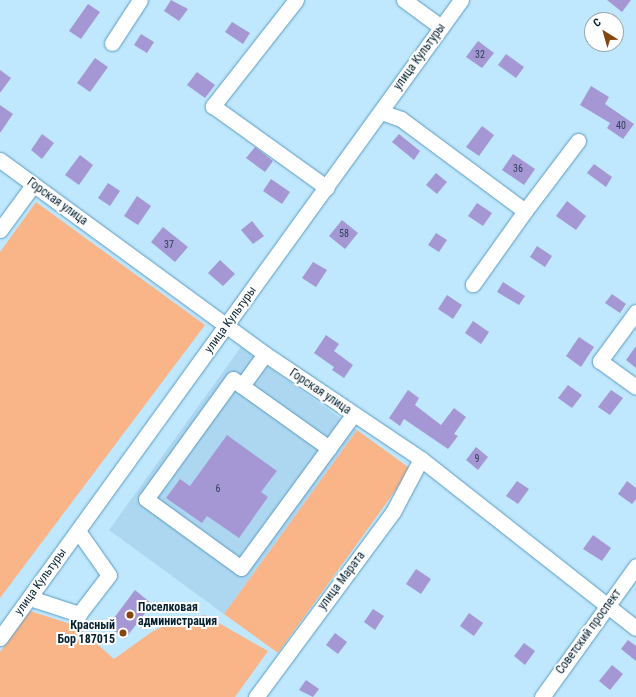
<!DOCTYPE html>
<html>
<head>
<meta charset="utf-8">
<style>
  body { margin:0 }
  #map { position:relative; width:636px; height:697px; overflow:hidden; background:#bfe7fe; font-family:"Roboto Condensed",sans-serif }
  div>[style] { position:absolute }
  .built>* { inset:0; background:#add7f1 }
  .green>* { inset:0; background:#f9b588 }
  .building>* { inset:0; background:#a597d3 }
  .roads { filter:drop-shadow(0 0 1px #589abf) drop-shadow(0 0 1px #589abf) }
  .minor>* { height:15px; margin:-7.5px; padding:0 7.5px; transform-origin:7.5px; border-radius:7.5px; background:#fff }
  .dots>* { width:11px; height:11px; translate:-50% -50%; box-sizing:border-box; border:2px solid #fff; border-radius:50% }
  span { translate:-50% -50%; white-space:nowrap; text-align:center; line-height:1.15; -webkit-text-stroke:4px #fff; paint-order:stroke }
  .number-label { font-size:10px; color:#2d3e59 }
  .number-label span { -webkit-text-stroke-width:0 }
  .street-label { font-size:12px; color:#052130 }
  .poi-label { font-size:12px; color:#052130; font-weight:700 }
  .left { translate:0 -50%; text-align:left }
  .right { translate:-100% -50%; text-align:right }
  .north { position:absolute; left:584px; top:12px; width:40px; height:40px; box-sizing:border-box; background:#fff; border:1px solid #9ba6ac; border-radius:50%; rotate:323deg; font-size:11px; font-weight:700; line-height:16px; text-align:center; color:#052130 }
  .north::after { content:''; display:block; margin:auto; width:14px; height:18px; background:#85450e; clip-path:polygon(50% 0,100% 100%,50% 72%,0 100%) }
</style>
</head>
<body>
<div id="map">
  <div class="built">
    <i style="clip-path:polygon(241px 347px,357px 430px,224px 614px,109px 530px)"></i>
  </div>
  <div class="green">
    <i style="clip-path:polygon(36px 202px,205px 325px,0 598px,0 252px)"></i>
    <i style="clip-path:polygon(357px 430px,411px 469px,278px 653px,224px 614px)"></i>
    <i style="clip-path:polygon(30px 611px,77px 626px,114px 659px,153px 631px,174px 622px,205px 615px,268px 651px,235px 697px,0 697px,0 652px)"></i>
  </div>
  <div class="building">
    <i style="clip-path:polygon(171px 0,188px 9px,179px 21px,164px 11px)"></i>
    <i style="clip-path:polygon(607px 0,631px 0,622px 12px)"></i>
    <i style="clip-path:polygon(88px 4px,100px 12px,81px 39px,69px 31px)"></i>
    <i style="clip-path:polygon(232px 22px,250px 33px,243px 44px,225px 32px)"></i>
    <i style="clip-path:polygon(141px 34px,154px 42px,147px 53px,134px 45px)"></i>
    <i style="clip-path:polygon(478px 41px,494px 53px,482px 68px,466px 57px)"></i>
    <i style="clip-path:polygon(506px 54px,524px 67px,516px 78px,498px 65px)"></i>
    <i style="clip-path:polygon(95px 58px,108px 67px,90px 92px,77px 83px)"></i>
    <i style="clip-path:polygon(0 70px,11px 78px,0 93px)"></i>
    <i style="clip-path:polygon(197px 72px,215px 85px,205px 98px,187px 85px)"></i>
    <i style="clip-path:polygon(591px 86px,609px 97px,605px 104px,634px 124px,623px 139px,607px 128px,610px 123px,580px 105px)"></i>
    <i style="clip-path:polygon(0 105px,13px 114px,0 133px)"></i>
    <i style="clip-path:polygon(482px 126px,494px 135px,479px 156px,466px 147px)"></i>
    <i style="clip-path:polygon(42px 134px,54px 143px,42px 159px,31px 150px)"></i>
    <i style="clip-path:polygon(399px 134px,420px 151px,414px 160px,392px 142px)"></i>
    <i style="clip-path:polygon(255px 147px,273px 161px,265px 172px,246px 158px)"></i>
    <i style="clip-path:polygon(513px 154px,535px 169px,524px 185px,502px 170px)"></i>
    <i style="clip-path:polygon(80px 155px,93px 165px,79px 185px,65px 175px)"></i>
    <i style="clip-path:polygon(594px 164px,612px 177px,606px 187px,587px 173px)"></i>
    <i style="clip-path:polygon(436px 173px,447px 182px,437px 194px,426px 185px)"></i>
    <i style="clip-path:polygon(271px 179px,290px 192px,282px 204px,263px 191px)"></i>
    <i style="clip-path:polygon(108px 183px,120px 191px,110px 206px,98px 198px)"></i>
    <i style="clip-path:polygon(137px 196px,151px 206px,138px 225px,124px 216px)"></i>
    <i style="clip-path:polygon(567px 201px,586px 216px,576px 230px,556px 216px)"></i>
    <i style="clip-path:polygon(477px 203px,492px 213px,483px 226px,468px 216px)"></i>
    <i style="clip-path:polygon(342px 220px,358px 233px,345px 249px,329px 236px)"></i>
    <i style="clip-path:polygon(252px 221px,264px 236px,253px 244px,241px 230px)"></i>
    <i style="clip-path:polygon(163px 227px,188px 247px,175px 262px,151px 242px)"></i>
    <i style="clip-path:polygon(436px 233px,447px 240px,439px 252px,428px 245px)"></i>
    <i style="clip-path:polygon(537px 246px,552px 256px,545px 267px,530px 257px)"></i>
    <i style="clip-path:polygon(220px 260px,235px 274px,223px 286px,208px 273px)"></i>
    <i style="clip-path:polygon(313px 262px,327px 270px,316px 287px,302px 278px)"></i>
    <i style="clip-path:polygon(503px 282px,525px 296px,519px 305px,497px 292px)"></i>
    <i style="clip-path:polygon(612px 294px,626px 304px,620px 313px,605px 303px)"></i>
    <i style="clip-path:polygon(447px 295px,462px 305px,453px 319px,438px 309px)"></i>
    <i style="clip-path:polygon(473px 321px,489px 332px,481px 344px,465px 333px)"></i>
    <i style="clip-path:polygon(326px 335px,339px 344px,334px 351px,353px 365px,344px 378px,332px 370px,334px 367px,314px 353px)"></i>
    <i style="clip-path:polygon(579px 337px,594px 347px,581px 367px,566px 356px)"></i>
    <i style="clip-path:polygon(636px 346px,636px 368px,626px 360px)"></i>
    <i style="clip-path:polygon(568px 385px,582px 395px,572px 408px,558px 398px)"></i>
    <i style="clip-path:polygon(408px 390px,419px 398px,415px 405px,441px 425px,454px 408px,466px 417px,454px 434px,458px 436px,448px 449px,404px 419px,400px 426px,389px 418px)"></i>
    <i style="clip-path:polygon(611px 390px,623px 398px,610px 415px,598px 407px)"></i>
    <i style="clip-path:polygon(227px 435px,277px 471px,261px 492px,268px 497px,239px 538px,207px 516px,202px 523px,166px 498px,180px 479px,190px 486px)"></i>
    <i style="clip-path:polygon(476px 447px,488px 457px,478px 470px,466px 460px)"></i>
    <i style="clip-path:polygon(517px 481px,529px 489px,518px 504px,506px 496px)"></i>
    <i style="clip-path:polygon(627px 481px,636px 488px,636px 499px,632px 504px,618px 494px)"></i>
    <i style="clip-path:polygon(593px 535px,611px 548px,602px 561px,583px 549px)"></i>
    <i style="clip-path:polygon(416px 569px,431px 579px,421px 594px,406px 584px)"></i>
    <i style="clip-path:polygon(135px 590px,152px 604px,125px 639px,108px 626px)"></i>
    <i style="clip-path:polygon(373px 609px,384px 616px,375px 630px,364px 622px)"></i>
    <i style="clip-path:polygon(469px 613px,483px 623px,474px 636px,460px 626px)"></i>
    <i style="clip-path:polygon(335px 633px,347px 642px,338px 654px,326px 645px)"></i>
    <i style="clip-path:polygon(628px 640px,636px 646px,636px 661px,621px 649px)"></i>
    <i style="clip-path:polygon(524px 643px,535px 651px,525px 665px,514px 656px)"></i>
    <i style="clip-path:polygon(612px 665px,623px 674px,610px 690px,599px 681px)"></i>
    <i style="clip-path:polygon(306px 680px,319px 689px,313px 697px,299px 690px)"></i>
  </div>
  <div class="roads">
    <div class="minor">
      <i style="left:296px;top:0;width:135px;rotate:128.1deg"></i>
      <i style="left:213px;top:106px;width:140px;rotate:35.7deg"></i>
      <i style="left:404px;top:0;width:46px;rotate:36.1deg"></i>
      <i style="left:112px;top:43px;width:51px;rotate:-56.9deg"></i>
      <i style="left:381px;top:112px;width:21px;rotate:19deg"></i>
      <i style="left:401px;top:119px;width:154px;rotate:36.6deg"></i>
      <i style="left:525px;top:211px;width:90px;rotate:125.5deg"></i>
      <i style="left:0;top:160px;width:328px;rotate:36.2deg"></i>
      <i style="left:265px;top:354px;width:188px;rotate:33.9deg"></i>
      <i style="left:421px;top:459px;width:273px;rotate:38.2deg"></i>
      <i style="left:525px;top:211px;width:88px;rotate:-52.9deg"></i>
      <i style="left:0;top:230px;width:56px;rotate:-53.7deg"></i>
      <i style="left:636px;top:312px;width:61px;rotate:126.3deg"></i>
      <i style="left:600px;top:361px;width:44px;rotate:35.8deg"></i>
      <i style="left:265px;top:354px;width:39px;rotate:126deg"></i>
      <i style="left:242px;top:386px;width:11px;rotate:-142deg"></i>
      <i style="left:233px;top:379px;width:148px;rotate:125.9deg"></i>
      <i style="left:146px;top:499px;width:117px;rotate:36deg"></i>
      <i style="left:241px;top:568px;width:190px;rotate:-53.8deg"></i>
      <i style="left:242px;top:386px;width:107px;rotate:35.5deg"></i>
      <i style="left:30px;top:598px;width:52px;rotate:18.1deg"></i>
      <i style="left:79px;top:614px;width:49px;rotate:-52.4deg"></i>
      <i style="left:109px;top:575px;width:54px;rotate:-125.2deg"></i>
      <i style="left:0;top:638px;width:787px;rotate:-54.15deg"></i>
      <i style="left:256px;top:697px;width:230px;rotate:-53.5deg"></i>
      <i style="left:393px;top:512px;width:60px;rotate:-62.2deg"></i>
      <i style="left:542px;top:697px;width:161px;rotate:-54.3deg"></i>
    </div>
  </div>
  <div class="dots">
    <i style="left:130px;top:615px;background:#85450e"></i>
    <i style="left:123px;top:633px;background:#85450e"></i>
  </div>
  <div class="number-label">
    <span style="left:480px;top:55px">32</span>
    <span style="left:621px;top:126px">40</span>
    <span style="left:518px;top:169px">36</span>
    <span style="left:344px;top:234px">58</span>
    <span style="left:169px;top:245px">37</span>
    <span style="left:477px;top:459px">9</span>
    <span style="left:218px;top:489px">6</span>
  </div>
  <div class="street-label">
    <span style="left:420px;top:57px;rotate:-54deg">улица Культуры</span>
    <span style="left:57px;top:202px;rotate:36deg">Горская улица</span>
    <span style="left:231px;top:320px;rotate:-54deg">улица Культуры</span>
    <span style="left:320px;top:392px;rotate:34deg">Горская улица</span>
    <span style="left:342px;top:581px;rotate:-53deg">улица Марата</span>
    <span style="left:41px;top:582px;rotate:-54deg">улица Культуры</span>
    <span style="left:589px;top:632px;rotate:-54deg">Советский проспект</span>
  </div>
  <div class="poi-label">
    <span class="left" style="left:138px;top:615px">Поселковая<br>администрация</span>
    <span class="right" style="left:115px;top:633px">Красный<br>Бор 187015</span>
  </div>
  <div class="north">С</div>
</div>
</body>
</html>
